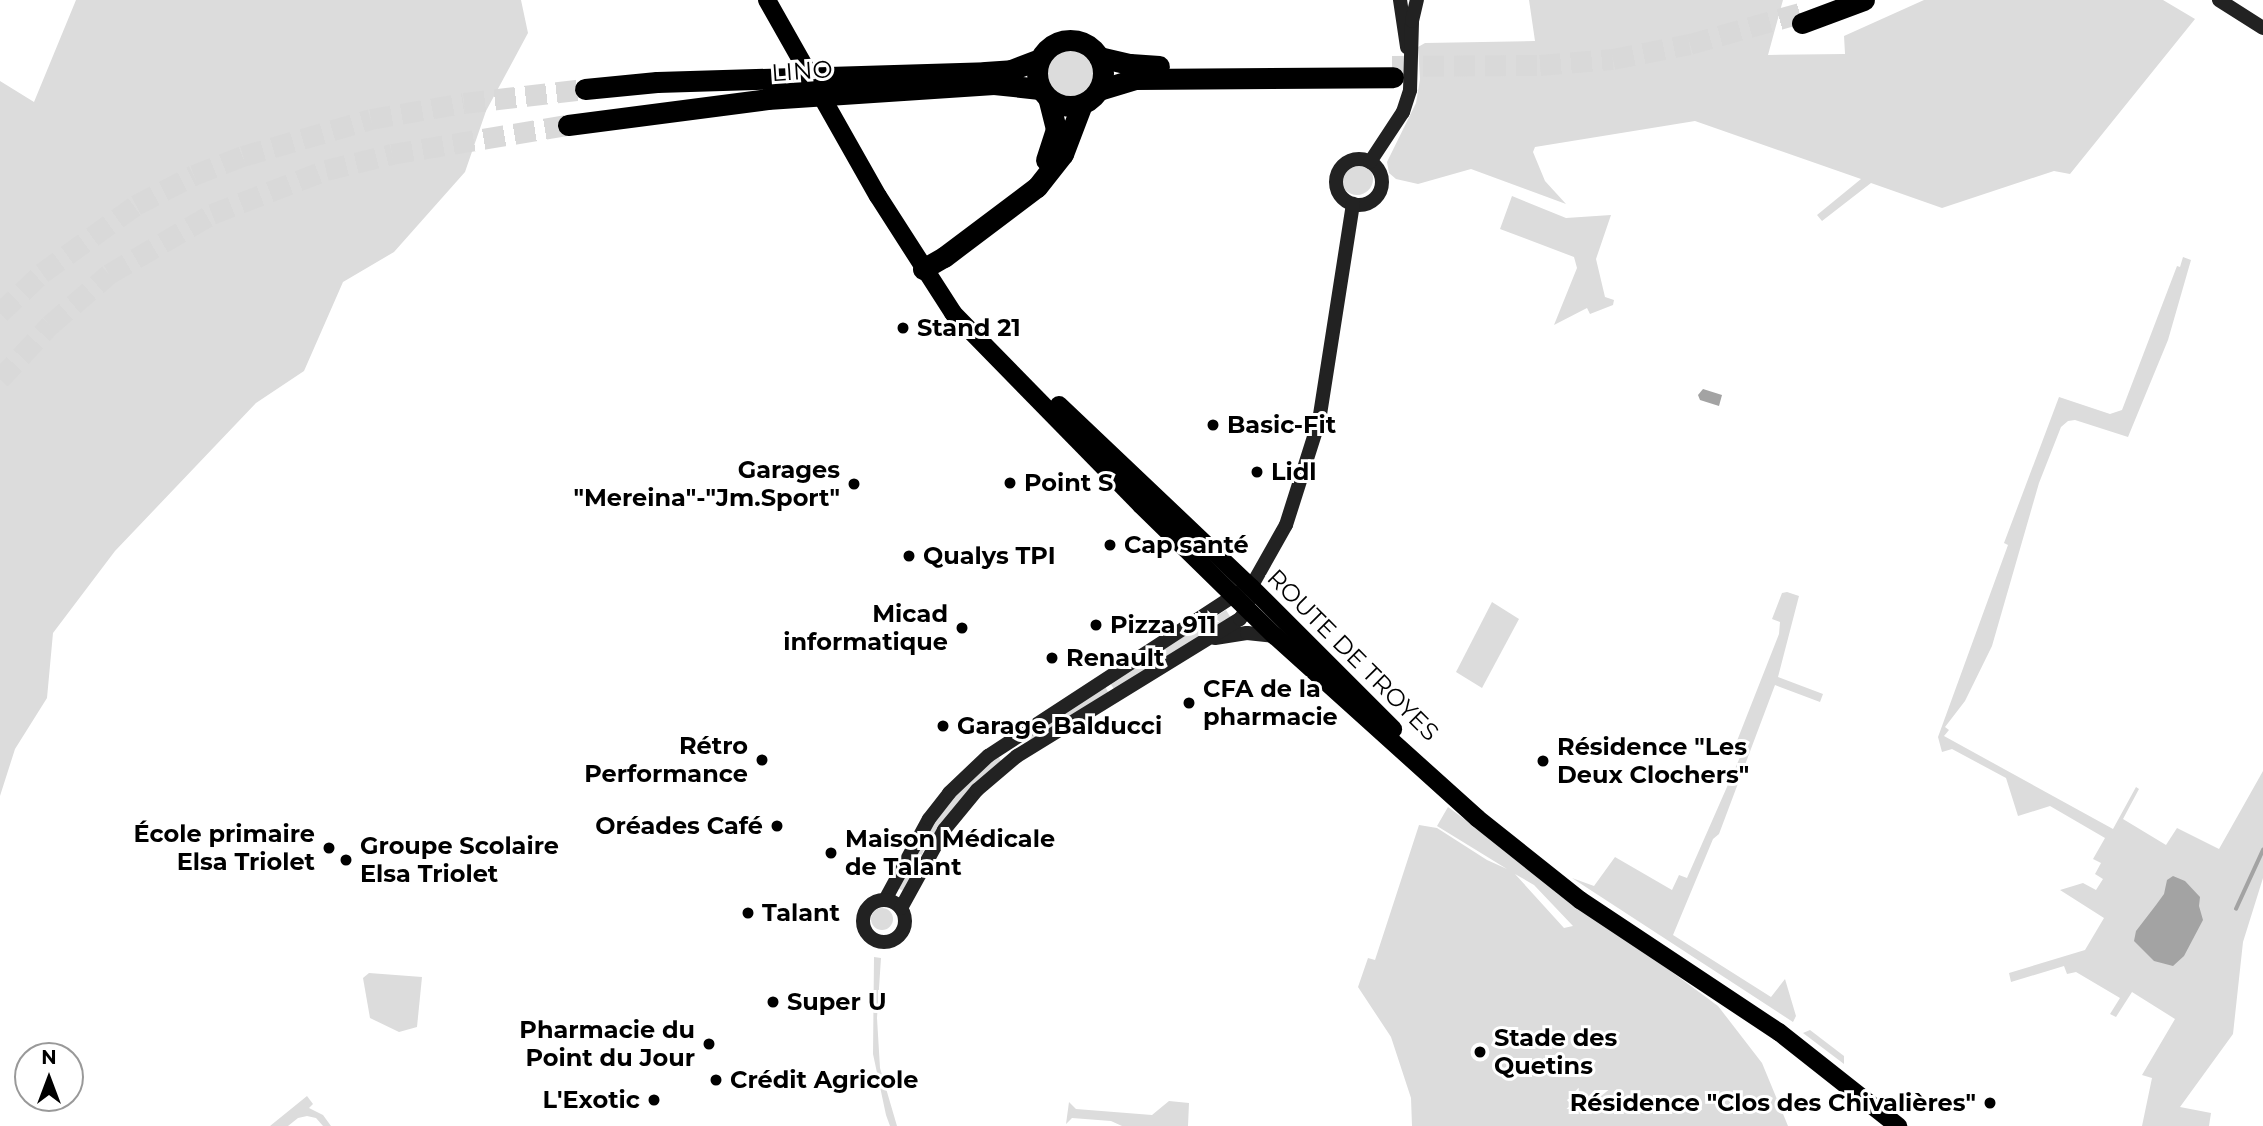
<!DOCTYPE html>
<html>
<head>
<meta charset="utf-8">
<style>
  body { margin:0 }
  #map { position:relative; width:2263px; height:1126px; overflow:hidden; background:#fff; font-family:Montserrat,sans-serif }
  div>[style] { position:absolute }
  .green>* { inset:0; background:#dcdcdc }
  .round { border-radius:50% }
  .water>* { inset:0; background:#a3a3a3 }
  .stream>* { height:3.5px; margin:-1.75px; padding:0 1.75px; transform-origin:1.75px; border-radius:1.75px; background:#a3a3a3 }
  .highway-tunnel>* { height:21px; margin-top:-10.5px; transform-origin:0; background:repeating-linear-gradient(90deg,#d9d9d9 0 21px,transparent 0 31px) }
  .secondary>* { height:14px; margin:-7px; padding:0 7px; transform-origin:7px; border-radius:7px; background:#222 }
  .secondary>.ring { margin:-7px; padding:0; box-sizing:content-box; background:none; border:14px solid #222; border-radius:50% }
  .primary>* { height:18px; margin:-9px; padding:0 9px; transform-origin:9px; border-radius:9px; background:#000 }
  .highway>* { height:21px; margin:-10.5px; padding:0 10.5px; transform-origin:10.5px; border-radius:10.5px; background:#000 }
  .highway>.ring { margin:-10.5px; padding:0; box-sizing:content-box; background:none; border:21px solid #000; border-radius:50% }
  .dots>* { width:19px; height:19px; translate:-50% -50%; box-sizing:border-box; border:4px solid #fff; border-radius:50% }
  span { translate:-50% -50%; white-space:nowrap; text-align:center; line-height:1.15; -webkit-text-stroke:6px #fff; paint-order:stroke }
  .street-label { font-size:24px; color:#000 }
  .poi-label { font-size:24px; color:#000; font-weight:700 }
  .left { translate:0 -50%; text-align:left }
  .right { translate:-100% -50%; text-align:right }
  .north { position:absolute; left:14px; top:1042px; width:70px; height:70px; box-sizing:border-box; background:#fff; border:2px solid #999; border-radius:50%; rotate:0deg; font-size:19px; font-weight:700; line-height:28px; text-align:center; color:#000 }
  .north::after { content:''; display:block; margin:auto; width:24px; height:32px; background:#000; clip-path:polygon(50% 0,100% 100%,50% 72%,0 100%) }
</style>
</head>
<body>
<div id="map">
  <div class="green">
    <i style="clip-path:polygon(76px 0,521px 0,528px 33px,486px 111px,465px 172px,394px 252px,343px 282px,304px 371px,256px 403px,115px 551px,53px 633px,47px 698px,15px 749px,0 796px,0 81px,34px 102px)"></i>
    <i style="clip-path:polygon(1529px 0,1783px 0,1768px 55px,1845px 54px,1844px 36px,1924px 0,2163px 0,2195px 19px,2070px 174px,2054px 171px,1942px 208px,1871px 183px,1822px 221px,1817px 215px,1861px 179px,1695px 121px,1535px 147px,1533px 152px,1545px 181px,1566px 204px,1471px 169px,1418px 184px,1396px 179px,1389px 173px,1387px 162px,1416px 103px,1420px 79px,1418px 47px,1425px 43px,1535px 41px)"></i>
    <i class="round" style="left:1043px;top:47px;width:52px;height:52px"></i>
    <i class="round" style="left:1341px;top:163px;width:32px;height:32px"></i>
    <i style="clip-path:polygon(1512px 196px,1566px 218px,1611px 215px,1596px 259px,1605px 297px,1614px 300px,1613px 305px,1590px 314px,1587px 308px,1554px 325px,1577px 268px,1574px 257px,1500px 229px)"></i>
    <i style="clip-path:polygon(2183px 257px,2191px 260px,2168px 340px,2128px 437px,2075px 420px,2068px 421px,2061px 427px,2039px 483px,1992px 646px,1965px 701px,1945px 727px,1949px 730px,1944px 736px,2113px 829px,2136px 787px,2139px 789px,2123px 819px,2166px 845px,2177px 828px,2219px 849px,2263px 771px,2263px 878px,2243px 942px,2233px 1034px,2180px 1107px,2211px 1113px,2209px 1126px,2142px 1126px,2152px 1078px,2142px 1075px,2175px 1019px,2132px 992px,2116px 1017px,2110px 1014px,2120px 998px,2076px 972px,2067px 974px,2064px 966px,2011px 982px,2009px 973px,2085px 950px,2104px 918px,2060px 890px,2083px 883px,2096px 890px,2103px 879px,2095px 874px,2101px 863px,2093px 859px,2105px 838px,2050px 806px,2018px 816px,2006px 778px,1952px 749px,1942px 752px,1938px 737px,2008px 545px,2004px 543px,2059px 397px,2110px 414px,2122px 410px,2177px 266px,2180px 267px)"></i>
    <i style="clip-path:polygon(1787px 592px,1799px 596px,1778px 677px,1823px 694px,1820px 702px,1775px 685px,1719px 834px,1713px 839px,1673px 935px,1771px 997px,1785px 979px,1796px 1016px,1793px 1022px,1572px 878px,1594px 886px,1615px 857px,1672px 890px,1679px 875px,1687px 878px,1741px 755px,1733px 751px,1779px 634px,1780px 622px,1772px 619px,1782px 593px)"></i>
    <i style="clip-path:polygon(1492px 602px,1519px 619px,1482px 688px,1456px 672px)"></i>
    <i style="clip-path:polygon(1226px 610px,1231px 618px,1114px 689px,1110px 683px)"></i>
    <i style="clip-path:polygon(1105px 686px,1108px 692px,1029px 743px,1026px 737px)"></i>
    <i style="clip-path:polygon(998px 755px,1001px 761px,951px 812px,925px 848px,904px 891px,897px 888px,941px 810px)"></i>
    <i style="clip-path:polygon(evenodd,1448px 807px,1718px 1006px,1762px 1063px,1788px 1126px,1412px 1126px,1411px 1098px,1391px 1037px,1358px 987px,1368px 958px,1375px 960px,1419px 825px,1437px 828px,1487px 860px,1507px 869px,1437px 826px,1448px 807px,1515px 874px,1534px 885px,1573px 926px,1564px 928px,1515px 874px)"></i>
    <i class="round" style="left:871px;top:908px;width:22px;height:22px"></i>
    <i style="clip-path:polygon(874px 957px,881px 958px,877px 1018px,880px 1068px,897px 1126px,890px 1126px,886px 1115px,873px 1054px)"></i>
    <i style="clip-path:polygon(369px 973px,422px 977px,417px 1027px,399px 1032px,370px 1018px,363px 978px)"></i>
    <i style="clip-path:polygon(1810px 1030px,1844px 1056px,1844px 1064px,1803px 1033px)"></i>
    <i style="clip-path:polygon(307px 1096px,313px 1104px,309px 1108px,323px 1115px,331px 1126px,323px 1126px,316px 1118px,307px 1116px,298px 1118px,288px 1126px,270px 1126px)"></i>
    <i style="clip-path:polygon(1169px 1101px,1189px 1103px,1188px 1126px,1122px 1126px,1111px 1121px,1072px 1118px,1066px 1124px,1069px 1102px,1076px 1109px,1152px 1115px)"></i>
  </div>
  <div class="water">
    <i style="clip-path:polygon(1703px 389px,1722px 395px,1719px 406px,1700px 400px,1698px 395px)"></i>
    <i style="clip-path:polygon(2173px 876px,2185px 881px,2200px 897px,2199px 906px,2203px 920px,2184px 956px,2173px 966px,2154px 961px,2134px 941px,2136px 931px,2156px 905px,2164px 894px,2167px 880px)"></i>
  </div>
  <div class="stream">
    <i style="left:2236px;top:909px;width:65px;rotate:-65.4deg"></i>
  </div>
  <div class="highway-tunnel">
    <i style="left:1392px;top:66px;width:148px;rotate:-0.4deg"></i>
    <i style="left:1540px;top:65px;width:73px;rotate:-4.7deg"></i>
    <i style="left:1613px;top:59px;width:78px;rotate:-11deg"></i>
    <i style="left:1690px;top:44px;width:118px;rotate:-15.7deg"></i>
    <i style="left:0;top:313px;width:58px;rotate:-43.6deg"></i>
    <i style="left:42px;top:273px;width:116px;rotate:-35.9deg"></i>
    <i style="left:136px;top:205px;width:65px;rotate:-27.3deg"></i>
    <i style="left:194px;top:175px;width:53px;rotate:-21.2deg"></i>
    <i style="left:243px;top:156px;width:133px;rotate:-16.1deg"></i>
    <i style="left:371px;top:119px;width:94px;rotate:-9.8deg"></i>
    <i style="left:464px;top:103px;width:122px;rotate:-6.6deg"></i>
    <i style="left:0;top:379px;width:74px;rotate:-47.2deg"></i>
    <i style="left:50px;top:325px;width:78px;rotate:-40.8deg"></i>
    <i style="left:109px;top:274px;width:119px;rotate:-30.2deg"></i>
    <i style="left:212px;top:214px;width:122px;rotate:-21.1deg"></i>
    <i style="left:326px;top:170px;width:68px;rotate:-13.6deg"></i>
    <i style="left:392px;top:154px;width:178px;rotate:-9.4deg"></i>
  </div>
  <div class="secondary">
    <i style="left:1400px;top:0;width:48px;rotate:81.5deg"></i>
    <i style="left:2219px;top:0;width:52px;rotate:32.5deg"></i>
    <i class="ring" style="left:1336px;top:159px;width:32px;height:32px"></i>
    <i style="left:1370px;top:162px;width:60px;rotate:-56.6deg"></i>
    <i style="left:1403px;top:112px;width:23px;rotate:-72deg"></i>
    <i style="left:1410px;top:90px;width:69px;rotate:-88.3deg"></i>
    <i style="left:1412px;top:21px;width:22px;rotate:-77deg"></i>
    <i style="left:1215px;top:638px;width:32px;rotate:-9deg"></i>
    <i style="left:1247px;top:633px;width:28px;rotate:6deg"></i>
    <i style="left:885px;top:900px;width:92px;rotate:-61.5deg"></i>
    <i style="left:929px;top:819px;width:33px;rotate:-52deg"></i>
    <i style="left:949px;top:793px;width:54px;rotate:-43.5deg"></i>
    <i style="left:988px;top:756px;width:302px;rotate:-33.1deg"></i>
    <i class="ring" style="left:863px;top:900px;width:28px;height:28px"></i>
    <i style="left:901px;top:908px;width:89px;rotate:-61.1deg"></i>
    <i style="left:944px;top:830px;width:52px;rotate:-50.5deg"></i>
    <i style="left:977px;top:790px;width:52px;rotate:-40.4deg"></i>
    <i style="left:1017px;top:756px;width:262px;rotate:-31.6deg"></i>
    <i style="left:1240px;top:619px;width:12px;rotate:-55deg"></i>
    <i style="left:1247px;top:609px;width:22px;rotate:-80deg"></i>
    <i style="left:1251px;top:587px;width:71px;rotate:-60.6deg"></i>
    <i style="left:1286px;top:525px;width:109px;rotate:-72.4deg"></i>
    <i style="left:1319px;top:421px;width:220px;rotate:-81.1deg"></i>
  </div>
  <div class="primary">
    <i style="left:767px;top:0;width:225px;rotate:60.5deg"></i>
    <i style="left:878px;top:196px;width:139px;rotate:57.3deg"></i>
    <i style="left:953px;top:313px;width:269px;rotate:45.6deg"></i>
    <i style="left:1141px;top:505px;width:187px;rotate:44.4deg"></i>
    <i style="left:1275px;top:636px;width:272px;rotate:42deg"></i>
    <i style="left:1477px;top:818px;width:132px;rotate:38.5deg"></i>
    <i style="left:1580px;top:900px;width:239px;rotate:33.6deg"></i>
    <i style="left:1779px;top:1032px;width:152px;rotate:38.3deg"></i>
    <i style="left:1059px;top:405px;width:265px;rotate:43.5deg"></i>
    <i style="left:1251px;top:587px;width:201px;rotate:45deg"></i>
  </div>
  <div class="highway">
    <i style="left:1802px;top:23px;width:66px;rotate:-20.4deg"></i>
    <i class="ring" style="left:1037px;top:40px;width:45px;height:45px"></i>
    <i style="left:1099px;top:57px;width:32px;rotate:13deg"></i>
    <i style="left:1130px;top:64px;width:29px;rotate:4deg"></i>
    <i style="left:585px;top:89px;width:72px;rotate:-5.6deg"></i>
    <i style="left:657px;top:82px;width:328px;rotate:-1.7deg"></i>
    <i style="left:985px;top:72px;width:26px;rotate:-4deg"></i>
    <i style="left:1011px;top:70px;width:30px;rotate:-21deg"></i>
    <i style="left:1099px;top:90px;width:38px;rotate:-17deg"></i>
    <i style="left:1135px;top:79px;width:258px;rotate:-0.4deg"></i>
    <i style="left:568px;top:125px;width:201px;rotate:-7.4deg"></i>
    <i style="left:767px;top:99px;width:227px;rotate:-3.8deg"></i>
    <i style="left:994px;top:84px;width:46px;rotate:6.2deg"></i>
    <i style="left:1046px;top:160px;width:33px;rotate:-72deg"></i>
    <i style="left:1056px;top:129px;width:30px;rotate:-104deg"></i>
    <i style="left:923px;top:269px;width:24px;rotate:-30deg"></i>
    <i style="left:944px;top:257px;width:116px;rotate:-37deg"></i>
    <i style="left:1037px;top:187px;width:42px;rotate:-51.8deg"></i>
    <i style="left:1063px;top:154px;width:53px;rotate:-69.2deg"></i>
  </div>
  <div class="dots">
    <i style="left:903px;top:328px;background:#000"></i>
    <i style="left:1213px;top:425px;background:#000"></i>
    <i style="left:1257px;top:472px;background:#000"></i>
    <i style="left:1010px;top:483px;background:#000"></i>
    <i style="left:854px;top:484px;background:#000"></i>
    <i style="left:1110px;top:545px;background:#000"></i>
    <i style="left:909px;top:556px;background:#000"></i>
    <i style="left:1096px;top:625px;background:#000"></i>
    <i style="left:962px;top:628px;background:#000"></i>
    <i style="left:1052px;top:658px;background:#000"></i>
    <i style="left:1189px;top:703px;background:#000"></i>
    <i style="left:943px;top:726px;background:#000"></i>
    <i style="left:762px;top:760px;background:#000"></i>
    <i style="left:1543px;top:761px;background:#000"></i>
    <i style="left:777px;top:826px;background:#000"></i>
    <i style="left:329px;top:848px;background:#000"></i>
    <i style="left:831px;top:853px;background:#000"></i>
    <i style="left:346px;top:860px;background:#000"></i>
    <i style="left:748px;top:913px;background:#000"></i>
    <i style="left:773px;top:1002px;background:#000"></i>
    <i style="left:709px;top:1044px;background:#000"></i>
    <i style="left:1480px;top:1052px;background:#000"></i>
    <i style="left:716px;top:1080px;background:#000"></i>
    <i style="left:654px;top:1100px;background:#000"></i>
    <i style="left:1990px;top:1103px;background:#000"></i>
  </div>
  <div class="street-label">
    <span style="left:802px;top:71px;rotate:-4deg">LINO</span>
    <span style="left:1353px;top:655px;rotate:45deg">ROUTE DE TROYES</span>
  </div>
  <div class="poi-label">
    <span class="left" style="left:917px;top:328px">Stand 21</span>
    <span class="left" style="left:1227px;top:425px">Basic-Fit</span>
    <span class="right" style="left:840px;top:484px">Garages<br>"Mereina"-"Jm.Sport"</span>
    <span class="left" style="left:1271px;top:472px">Lidl</span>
    <span class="left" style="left:1024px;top:483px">Point S</span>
    <span class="left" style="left:1124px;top:545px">Cap santé</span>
    <span class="left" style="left:923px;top:556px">Qualys TPI</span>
    <span class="right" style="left:948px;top:628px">Micad<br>informatique</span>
    <span class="left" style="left:1110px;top:625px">Pizza 911</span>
    <span class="left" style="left:1066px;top:658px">Renault</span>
    <span class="left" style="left:1203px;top:703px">CFA de la<br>pharmacie</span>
    <span class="left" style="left:957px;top:726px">Garage Balducci</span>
    <span class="right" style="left:748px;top:760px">Rétro<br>Performance</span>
    <span class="left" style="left:1557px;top:761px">Résidence "Les<br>Deux Clochers"</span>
    <span class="right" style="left:763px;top:826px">Oréades Café</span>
    <span class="right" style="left:315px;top:848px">École primaire<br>Elsa Triolet</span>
    <span class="left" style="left:845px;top:853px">Maison Médicale<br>de Talant</span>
    <span class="left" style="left:360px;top:860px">Groupe Scolaire<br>Elsa Triolet</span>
    <span class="left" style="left:762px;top:913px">Talant</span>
    <span class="left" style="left:787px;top:1002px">Super U</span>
    <span class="right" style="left:695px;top:1044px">Pharmacie du<br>Point du Jour</span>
    <span class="left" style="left:1494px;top:1052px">Stade des<br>Quetins</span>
    <span class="left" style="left:730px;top:1080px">Crédit Agricole</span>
    <span class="right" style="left:640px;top:1100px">L'Exotic</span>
    <span class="right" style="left:1976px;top:1103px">Résidence "Clos des Chivalières"</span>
  </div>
  <div class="north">N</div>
</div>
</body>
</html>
